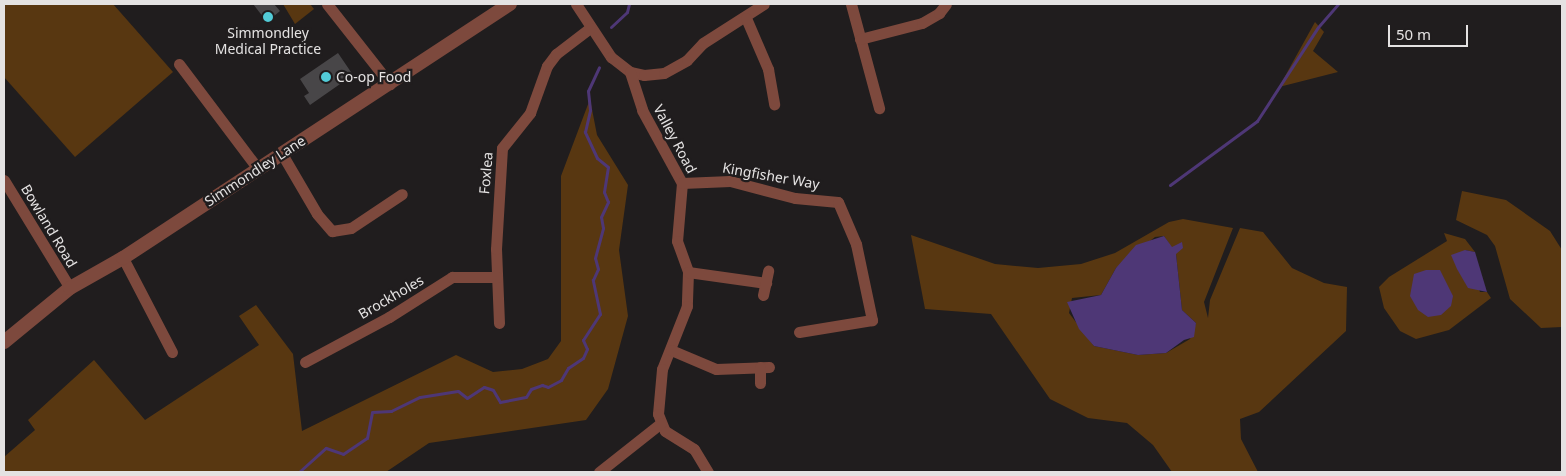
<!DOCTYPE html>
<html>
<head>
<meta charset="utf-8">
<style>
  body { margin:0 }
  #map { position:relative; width:1566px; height:476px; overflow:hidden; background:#201d1e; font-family:"Noto Sans",sans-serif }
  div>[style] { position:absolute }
  .green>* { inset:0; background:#583711 }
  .water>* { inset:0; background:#4e3776 }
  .stream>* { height:3px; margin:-1.5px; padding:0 1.5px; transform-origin:1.5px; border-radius:1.5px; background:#4e3776 }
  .building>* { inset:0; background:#484648 }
  .minor>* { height:11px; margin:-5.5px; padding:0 5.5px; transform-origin:5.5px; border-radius:5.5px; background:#7d493d }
  .tertiary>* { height:14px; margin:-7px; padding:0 7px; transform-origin:7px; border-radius:7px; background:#7d493d }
  .dots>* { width:14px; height:14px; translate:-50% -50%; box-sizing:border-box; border:2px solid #201d1e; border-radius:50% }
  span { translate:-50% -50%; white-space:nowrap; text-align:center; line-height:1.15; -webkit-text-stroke:4.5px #201d1e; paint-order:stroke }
  .poi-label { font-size:14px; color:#e4e2e2 }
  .left { translate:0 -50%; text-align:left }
  .street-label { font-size:14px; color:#e4e2e2 }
  .frame { position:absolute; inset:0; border:5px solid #e4e2e2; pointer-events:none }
  .scale { position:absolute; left:1388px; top:25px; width:80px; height:22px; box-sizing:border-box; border:2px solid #e4e2e2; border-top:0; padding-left:6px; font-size:15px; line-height:18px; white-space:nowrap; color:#e4e2e2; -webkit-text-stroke:4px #201d1e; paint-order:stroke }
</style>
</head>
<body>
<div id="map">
  <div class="green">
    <i style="clip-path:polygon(4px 4px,113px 4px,173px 72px,75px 157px,4px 77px)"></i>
    <i style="clip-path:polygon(283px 4px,310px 4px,314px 9px,295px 24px)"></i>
    <i style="clip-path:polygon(1315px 22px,1324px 32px,1313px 51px,1338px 72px,1279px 87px)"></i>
    <i style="clip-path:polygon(590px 99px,597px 135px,628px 185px,619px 250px,628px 316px,608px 389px,586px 420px,429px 443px,386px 472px,4px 472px,4px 457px,35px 430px,28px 420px,94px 360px,145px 420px,259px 345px,239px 316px,256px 305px,293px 354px,302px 431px,456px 355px,493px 372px,522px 369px,548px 359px,561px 341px,561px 176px)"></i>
    <i style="clip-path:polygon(1462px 191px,1506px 200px,1550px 231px,1562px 250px,1562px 327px,1541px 328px,1510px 299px,1495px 246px,1487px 235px,1456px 220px)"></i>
    <i style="clip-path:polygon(evenodd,1183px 219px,1233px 228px,1204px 302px,1208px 318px,1210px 300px,1240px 228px,1263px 232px,1292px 268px,1324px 283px,1347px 287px,1346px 331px,1259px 412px,1240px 419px,1241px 439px,1258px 472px,1172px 472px,1153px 445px,1127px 423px,1088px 418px,1050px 399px,991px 314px,925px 309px,911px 235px,995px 264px,1038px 268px,1081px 264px,1115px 253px,1169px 222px,1183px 219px,1164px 236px,1176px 254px,1182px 310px,1196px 323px,1190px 339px,1166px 353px,1138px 355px,1094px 346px,1069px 313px,1072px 298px,1101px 295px,1116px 268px,1155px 237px,1164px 236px)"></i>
    <i style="clip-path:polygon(1444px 233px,1465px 239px,1475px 252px,1465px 250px,1480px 292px,1487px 292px,1491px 298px,1449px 330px,1416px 339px,1400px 331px,1384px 308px,1379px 287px,1389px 277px,1447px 241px)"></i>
  </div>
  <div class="water">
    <i style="clip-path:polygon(1164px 236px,1172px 247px,1182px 242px,1183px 248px,1176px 254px,1182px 310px,1196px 323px,1194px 337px,1184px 340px,1166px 353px,1138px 355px,1094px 346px,1079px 329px,1067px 302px,1101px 295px,1116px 268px,1136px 245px)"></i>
    <i style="clip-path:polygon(1465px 250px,1475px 252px,1487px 292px,1468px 288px,1457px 269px,1451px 255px)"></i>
    <i style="clip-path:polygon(1426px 270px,1440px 270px,1453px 296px,1451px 306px,1441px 315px,1428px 317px,1418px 310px,1410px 296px,1414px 274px)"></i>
  </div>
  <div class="stream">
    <i style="left:1319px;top:26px;width:29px;rotate:-49deg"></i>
    <i style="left:611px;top:27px;width:22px;rotate:-43deg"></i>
    <i style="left:627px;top:12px;width:8px;rotate:-76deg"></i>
    <i style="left:1170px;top:185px;width:108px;rotate:-36.3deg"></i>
    <i style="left:1257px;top:121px;width:112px;rotate:-57deg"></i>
    <i style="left:299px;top:472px;width:36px;rotate:-42deg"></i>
    <i style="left:326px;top:448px;width:18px;rotate:19deg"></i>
    <i style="left:343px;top:454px;width:29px;rotate:-34deg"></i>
    <i style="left:367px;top:438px;width:26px;rotate:-79deg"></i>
    <i style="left:372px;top:412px;width:19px;rotate:-3deg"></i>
    <i style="left:391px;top:411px;width:32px;rotate:-26deg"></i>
    <i style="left:420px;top:397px;width:38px;rotate:-9deg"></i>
    <i style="left:458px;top:391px;width:11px;rotate:38deg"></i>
    <i style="left:467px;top:398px;width:20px;rotate:-33deg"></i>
    <i style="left:484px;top:387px;width:9px;rotate:18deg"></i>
    <i style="left:493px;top:390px;width:14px;rotate:60deg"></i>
    <i style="left:500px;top:402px;width:26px;rotate:-11deg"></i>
    <i style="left:526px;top:397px;width:9px;rotate:-58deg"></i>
    <i style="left:531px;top:389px;width:12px;rotate:-20deg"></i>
    <i style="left:542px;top:385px;width:6px;rotate:18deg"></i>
    <i style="left:548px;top:387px;width:15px;rotate:-28deg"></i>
    <i style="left:561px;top:380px;width:14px;rotate:-60deg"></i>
    <i style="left:568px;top:368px;width:18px;rotate:-34deg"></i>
    <i style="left:583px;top:358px;width:10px;rotate:-66deg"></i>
    <i style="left:587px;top:349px;width:10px;rotate:-114deg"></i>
    <i style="left:583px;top:340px;width:31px;rotate:-57deg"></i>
    <i style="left:600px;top:314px;width:35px;rotate:-102deg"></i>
    <i style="left:593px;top:280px;width:12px;rotate:-66deg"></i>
    <i style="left:598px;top:269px;width:11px;rotate:-105deg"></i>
    <i style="left:595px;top:258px;width:31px;rotate:-75deg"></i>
    <i style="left:603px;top:228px;width:11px;rotate:-100deg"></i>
    <i style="left:601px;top:217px;width:17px;rotate:-65deg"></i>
    <i style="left:608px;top:202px;width:11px;rotate:-112deg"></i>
    <i style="left:604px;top:192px;width:25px;rotate:-81deg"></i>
    <i style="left:608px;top:167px;width:14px;rotate:-141deg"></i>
    <i style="left:597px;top:158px;width:29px;rotate:-115deg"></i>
    <i style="left:585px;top:132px;width:23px;rotate:-77deg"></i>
    <i style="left:590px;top:110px;width:19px;rotate:-96deg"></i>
    <i style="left:588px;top:91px;width:26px;rotate:-65deg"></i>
  </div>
  <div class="building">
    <i style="clip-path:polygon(253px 4px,274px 4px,280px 11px,267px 22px)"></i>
    <i style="clip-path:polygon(338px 53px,353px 75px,310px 105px,304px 96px,309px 93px,300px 79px)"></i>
  </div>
  <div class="minor">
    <i style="left:327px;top:4px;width:102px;rotate:51.8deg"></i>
    <i style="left:576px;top:4px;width:64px;rotate:56.6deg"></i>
    <i style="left:611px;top:57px;width:24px;rotate:38deg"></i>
    <i style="left:630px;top:72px;width:14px;rotate:12deg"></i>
    <i style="left:644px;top:75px;width:20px;rotate:-6deg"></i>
    <i style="left:664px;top:73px;width:26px;rotate:-29deg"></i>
    <i style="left:687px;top:60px;width:23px;rotate:-47deg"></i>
    <i style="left:703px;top:43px;width:72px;rotate:-32.6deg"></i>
    <i style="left:851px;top:4px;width:108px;rotate:74.9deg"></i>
    <i style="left:746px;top:18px;width:56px;rotate:66.7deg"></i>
    <i style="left:768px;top:69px;width:36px;rotate:80deg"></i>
    <i style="left:860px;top:39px;width:64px;rotate:-14.5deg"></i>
    <i style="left:922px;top:23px;width:20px;rotate:-30deg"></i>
    <i style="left:939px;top:13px;width:11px;rotate:-52deg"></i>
    <i style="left:179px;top:64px;width:131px;rotate:53deg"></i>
    <i style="left:630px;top:72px;width:40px;rotate:72deg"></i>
    <i style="left:642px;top:110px;width:83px;rotate:61.3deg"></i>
    <i style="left:682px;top:183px;width:58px;rotate:94.9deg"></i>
    <i style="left:677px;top:241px;width:33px;rotate:70deg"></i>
    <i style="left:688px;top:272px;width:34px;rotate:92deg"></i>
    <i style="left:687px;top:306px;width:68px;rotate:111.6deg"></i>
    <i style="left:662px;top:369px;width:45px;rotate:95.1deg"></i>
    <i style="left:658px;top:414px;width:18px;rotate:68deg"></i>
    <i style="left:665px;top:431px;width:34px;rotate:32deg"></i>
    <i style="left:694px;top:449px;width:27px;rotate:59deg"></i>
    <i style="left:282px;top:154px;width:69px;rotate:59.7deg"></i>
    <i style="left:317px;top:214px;width:23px;rotate:49deg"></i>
    <i style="left:332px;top:231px;width:19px;rotate:-9deg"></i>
    <i style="left:351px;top:228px;width:61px;rotate:-33.7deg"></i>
    <i style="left:4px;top:180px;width:127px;rotate:58.6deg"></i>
    <i style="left:682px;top:183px;width:48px;rotate:-2.4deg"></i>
    <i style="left:730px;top:181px;width:67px;rotate:14.7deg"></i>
    <i style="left:795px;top:198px;width:43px;rotate:5.3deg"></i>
    <i style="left:838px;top:202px;width:46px;rotate:66.8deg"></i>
    <i style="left:856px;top:244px;width:78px;rotate:78.1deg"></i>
    <i style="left:872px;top:320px;width:74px;rotate:170.7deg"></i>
    <i style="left:123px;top:258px;width:106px;rotate:62.5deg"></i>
    <i style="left:688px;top:272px;width:79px;rotate:8deg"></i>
    <i style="left:763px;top:295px;width:25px;rotate:-78deg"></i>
    <i style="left:499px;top:323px;width:74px;rotate:-92.3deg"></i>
    <i style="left:496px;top:249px;width:101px;rotate:-86.6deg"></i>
    <i style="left:502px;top:148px;width:45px;rotate:-51.3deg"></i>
    <i style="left:530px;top:113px;width:50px;rotate:-70.1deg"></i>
    <i style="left:547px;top:66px;width:15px;rotate:-53deg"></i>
    <i style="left:556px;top:54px;width:43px;rotate:-37.4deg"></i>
    <i style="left:671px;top:350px;width:49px;rotate:22.9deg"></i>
    <i style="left:716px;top:369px;width:53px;rotate:-2.2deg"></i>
    <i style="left:305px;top:362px;width:95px;rotate:-28.2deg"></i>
    <i style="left:389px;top:317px;width:75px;rotate:-32.4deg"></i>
    <i style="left:452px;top:277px;width:45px"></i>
    <i style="left:760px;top:367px;width:16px;rotate:90deg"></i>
    <i style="left:599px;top:472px;width:79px;rotate:-38.3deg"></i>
  </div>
  <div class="tertiary">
    <i style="left:4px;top:342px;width:85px;rotate:-39.3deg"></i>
    <i style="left:70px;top:288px;width:61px;rotate:-29.5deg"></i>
    <i style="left:123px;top:258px;width:463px;rotate:-33.3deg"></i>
  </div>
  <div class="dots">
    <i style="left:268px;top:17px;background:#52cbd7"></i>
    <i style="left:326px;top:77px;background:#52cbd7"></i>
  </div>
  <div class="poi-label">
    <span style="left:268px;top:41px">Simmondley<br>Medical Practice</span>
    <span class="left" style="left:336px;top:77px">Co-op Food</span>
  </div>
  <div class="street-label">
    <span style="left:675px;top:139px;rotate:62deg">Valley Road</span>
    <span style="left:255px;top:171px;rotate:-33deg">Simmondley Lane</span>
    <span style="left:486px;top:173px;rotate:-85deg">Foxlea</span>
    <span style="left:771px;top:176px;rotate:10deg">Kingfisher Way</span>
    <span style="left:49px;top:226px;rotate:59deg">Bowland Road</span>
    <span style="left:391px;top:297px;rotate:-30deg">Brockholes</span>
  </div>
  <div class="frame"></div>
  <div class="scale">50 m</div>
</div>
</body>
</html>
